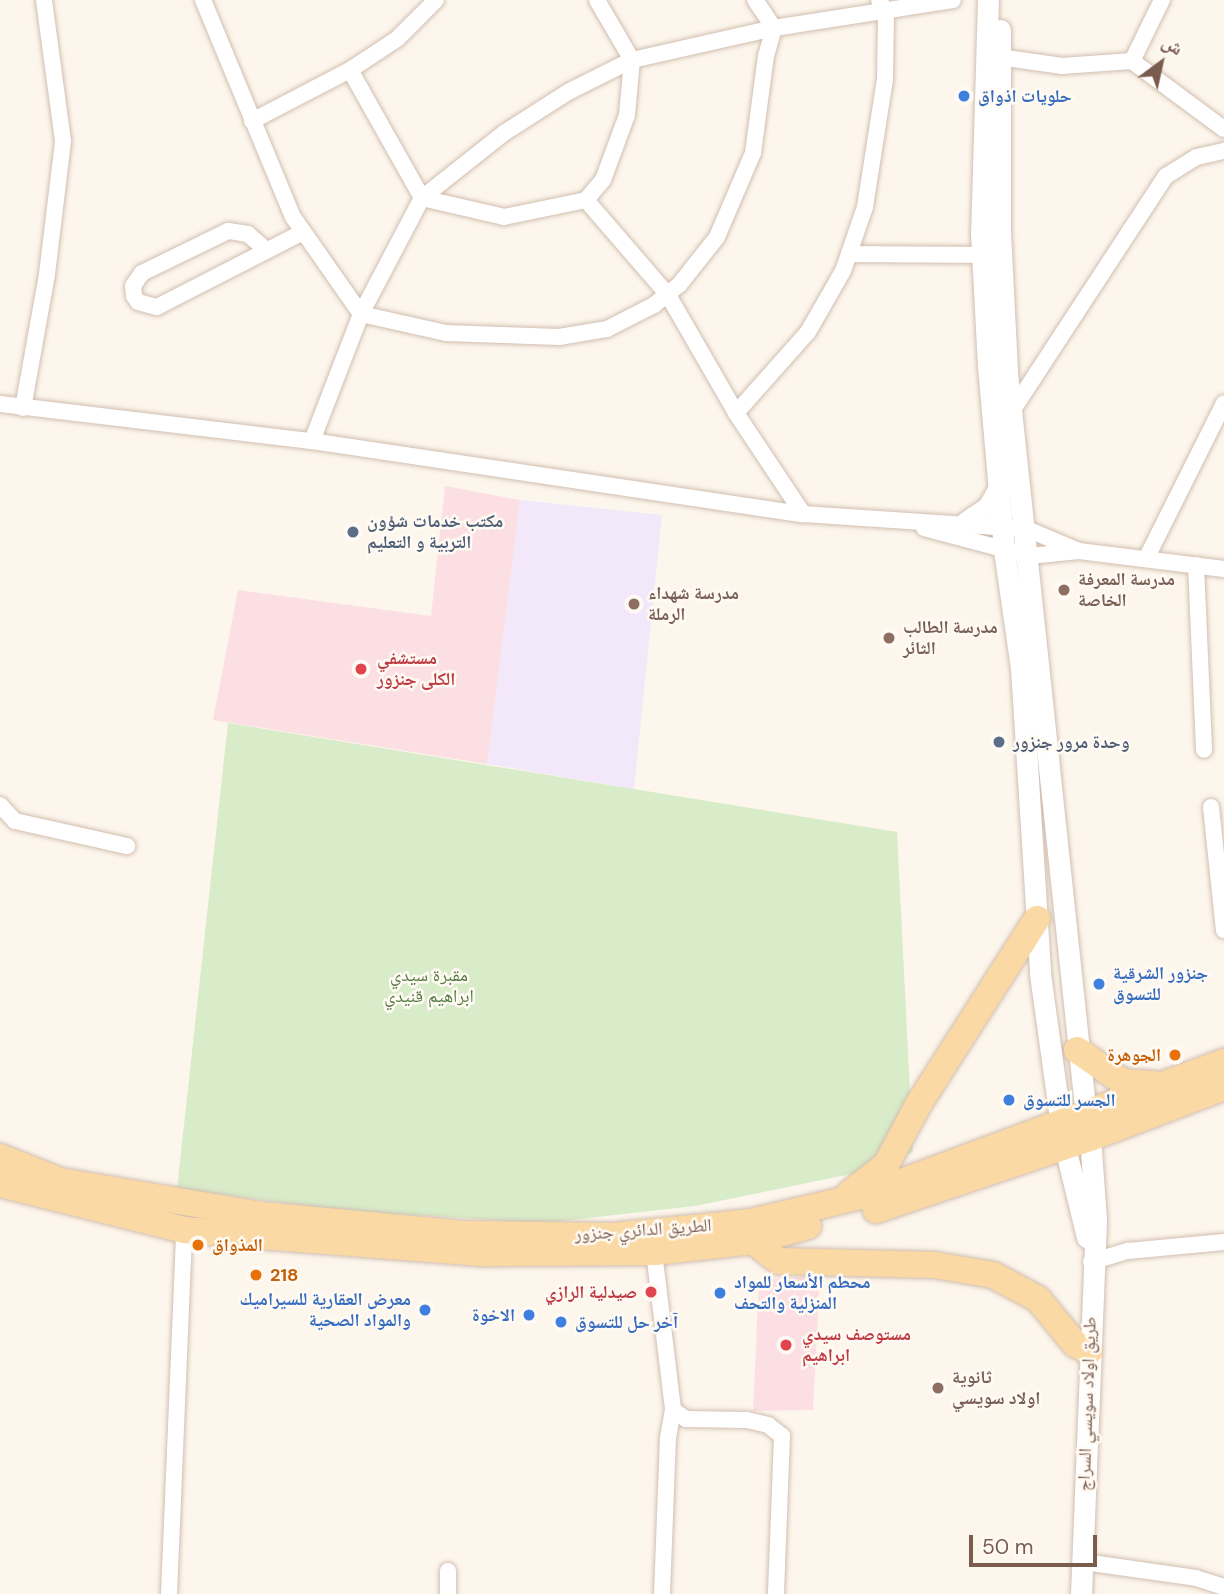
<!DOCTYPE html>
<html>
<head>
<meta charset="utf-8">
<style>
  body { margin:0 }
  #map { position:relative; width:1224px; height:1594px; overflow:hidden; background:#fdf6ec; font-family:"DM Sans","Noto Naskh Arabic",sans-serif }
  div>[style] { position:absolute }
  .education>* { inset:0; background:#f3e8fa }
  .medical>* { inset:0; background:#fbdfe3 }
  .green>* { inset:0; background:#d8ecc9 }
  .roads { filter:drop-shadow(0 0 2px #d1beb0) drop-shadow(0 0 2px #d1beb0) }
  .minor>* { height:16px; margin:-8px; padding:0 8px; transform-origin:8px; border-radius:8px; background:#fff }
  .tertiary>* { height:21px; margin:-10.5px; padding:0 10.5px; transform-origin:10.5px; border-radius:10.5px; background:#fff }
  .primary>* { height:26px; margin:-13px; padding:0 13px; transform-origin:13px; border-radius:13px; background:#fbd9a5 }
  .dots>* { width:19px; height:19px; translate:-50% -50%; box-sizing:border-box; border:4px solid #fffaf3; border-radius:50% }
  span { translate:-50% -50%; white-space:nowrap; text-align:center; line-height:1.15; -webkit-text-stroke:5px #fffaf3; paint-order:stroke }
  .shop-label { font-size:18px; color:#366cbe; font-weight:700 }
  .left { translate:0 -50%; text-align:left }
  .right { translate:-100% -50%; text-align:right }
  .service-label { font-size:18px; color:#4e5e75; font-weight:700 }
  .education-label { font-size:18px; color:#785e54; font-weight:700 }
  .health-label { font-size:18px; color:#be3a42; font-weight:700 }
  .park-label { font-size:18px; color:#537a41 }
  .food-label { font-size:18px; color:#c56008; font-weight:700 }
  .street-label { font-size:18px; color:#7a5c4d }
  .north { position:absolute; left:1126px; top:28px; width:70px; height:70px; -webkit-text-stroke:5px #fffaf3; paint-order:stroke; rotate:33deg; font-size:19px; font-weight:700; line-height:28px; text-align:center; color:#7a5c4d }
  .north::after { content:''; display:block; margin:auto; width:24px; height:32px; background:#7a5c4d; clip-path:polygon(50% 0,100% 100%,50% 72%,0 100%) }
  .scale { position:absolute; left:969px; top:1535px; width:128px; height:32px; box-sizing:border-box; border:4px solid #7a5c4d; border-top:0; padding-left:9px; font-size:21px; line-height:24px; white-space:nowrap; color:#7a5c4d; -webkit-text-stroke:5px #fffaf3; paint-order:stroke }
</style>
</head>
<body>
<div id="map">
  <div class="education">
    <i style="clip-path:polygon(520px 500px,662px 515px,634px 789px,487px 764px)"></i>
  </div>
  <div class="medical">
    <i style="clip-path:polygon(445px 486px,520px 500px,487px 764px,213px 720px,238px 590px,431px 616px)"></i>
    <i style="clip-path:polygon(820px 1275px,813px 1410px,753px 1411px,759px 1280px)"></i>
  </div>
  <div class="green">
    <i style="clip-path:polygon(228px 723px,897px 832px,913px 1152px,881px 1168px,695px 1206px,544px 1223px,348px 1211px,177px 1189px)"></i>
  </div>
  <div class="roads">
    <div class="minor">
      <i style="left:203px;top:0;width:235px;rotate:67.5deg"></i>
      <i style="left:293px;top:217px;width:118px;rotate:55deg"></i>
      <i style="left:361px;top:314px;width:87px;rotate:12.6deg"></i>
      <i style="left:446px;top:333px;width:113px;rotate:2deg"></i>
      <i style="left:559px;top:337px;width:49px;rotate:-9.5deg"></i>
      <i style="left:607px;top:329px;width:53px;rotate:-27.1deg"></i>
      <i style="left:654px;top:305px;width:32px;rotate:-39deg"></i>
      <i style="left:679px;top:285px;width:61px;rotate:-51.6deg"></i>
      <i style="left:717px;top:237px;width:91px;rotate:-66.8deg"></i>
      <i style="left:753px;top:153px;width:98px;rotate:-82.4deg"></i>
      <i style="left:766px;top:56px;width:29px;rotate:-74deg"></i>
      <i style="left:774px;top:28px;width:34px;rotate:-124deg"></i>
      <i style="left:999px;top:57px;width:64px;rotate:8.1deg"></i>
      <i style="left:1062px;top:66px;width:70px;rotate:-4.1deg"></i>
      <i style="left:1132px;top:61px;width:114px;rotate:36.5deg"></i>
      <i style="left:1132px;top:61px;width:68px;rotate:-63.8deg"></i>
      <i style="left:350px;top:70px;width:147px;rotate:60.6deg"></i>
      <i style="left:422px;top:198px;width:84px;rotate:13deg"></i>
      <i style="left:504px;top:217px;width:84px;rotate:-11.7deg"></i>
      <i style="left:586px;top:200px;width:26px;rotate:-50deg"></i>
      <i style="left:603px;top:180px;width:69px;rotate:-69.7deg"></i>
      <i style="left:627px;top:115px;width:55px;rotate:-84.8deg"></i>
      <i style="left:632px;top:60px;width:69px;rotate:-120.3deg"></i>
      <i style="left:252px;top:121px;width:110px;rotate:-27.5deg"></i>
      <i style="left:350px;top:70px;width:56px;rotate:-33.4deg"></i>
      <i style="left:397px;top:39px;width:55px;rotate:-45deg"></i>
      <i style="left:586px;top:200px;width:125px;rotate:49.2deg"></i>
      <i style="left:668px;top:295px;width:136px;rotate:60deg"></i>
      <i style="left:736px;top:413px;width:121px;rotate:56.4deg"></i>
      <i style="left:265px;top:249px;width:23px;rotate:-139deg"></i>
      <i style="left:248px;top:234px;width:20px;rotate:-171deg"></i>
      <i style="left:228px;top:231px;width:96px;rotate:154deg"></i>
      <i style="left:142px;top:273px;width:16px;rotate:125deg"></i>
      <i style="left:133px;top:286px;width:10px;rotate:84deg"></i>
      <i style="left:134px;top:296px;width:7px;rotate:56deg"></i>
      <i style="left:138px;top:302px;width:20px;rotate:15deg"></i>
      <i style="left:157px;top:307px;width:164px;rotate:-27.2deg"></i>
      <i style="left:849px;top:254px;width:133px;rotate:0.4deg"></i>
      <i style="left:0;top:404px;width:314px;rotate:6.8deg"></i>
      <i style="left:312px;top:441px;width:496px;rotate:8.5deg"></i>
      <i style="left:803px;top:514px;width:225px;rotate:3.8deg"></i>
      <i style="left:1027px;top:529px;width:56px;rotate:22.9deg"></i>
      <i style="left:23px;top:408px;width:136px;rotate:-79.8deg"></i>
      <i style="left:47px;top:274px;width:134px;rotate:-83.1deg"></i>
      <i style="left:63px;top:141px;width:142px;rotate:-97.7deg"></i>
      <i style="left:1012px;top:411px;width:281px;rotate:-56.8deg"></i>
      <i style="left:1166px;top:176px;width:36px;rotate:-32deg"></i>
      <i style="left:1197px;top:157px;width:28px;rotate:-13deg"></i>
      <i style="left:736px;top:413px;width:108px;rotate:-48.4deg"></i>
      <i style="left:808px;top:332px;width:70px;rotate:-60.2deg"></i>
      <i style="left:843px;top:271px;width:68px;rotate:-71deg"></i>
      <i style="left:865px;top:207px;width:130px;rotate:-81.1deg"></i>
      <i style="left:885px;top:79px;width:67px;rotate:-89.1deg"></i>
      <i style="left:886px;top:12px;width:14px;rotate:-120deg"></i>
      <i style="left:312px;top:441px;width:136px;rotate:-68.9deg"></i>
      <i style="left:361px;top:314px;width:131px;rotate:-62.3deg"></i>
      <i style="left:422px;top:198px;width:105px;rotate:-38.4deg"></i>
      <i style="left:504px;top:133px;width:76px;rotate:-32.6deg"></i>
      <i style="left:568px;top:92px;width:72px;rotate:-26.6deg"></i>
      <i style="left:632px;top:60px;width:146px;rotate:-12.7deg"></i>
      <i style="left:774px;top:28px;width:181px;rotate:-8.9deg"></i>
      <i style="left:924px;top:528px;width:109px;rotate:14.9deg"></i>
      <i style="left:1029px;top:556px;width:50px;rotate:-5.7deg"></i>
      <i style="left:1079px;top:551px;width:146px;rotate:7.1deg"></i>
      <i style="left:1146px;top:559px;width:174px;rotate:-63.4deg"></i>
      <i style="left:1196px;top:565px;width:185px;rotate:87.5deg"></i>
      <i style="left:0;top:805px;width:22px;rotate:47deg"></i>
      <i style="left:15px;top:821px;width:115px;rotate:12.6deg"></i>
      <i style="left:1211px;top:807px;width:124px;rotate:84deg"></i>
      <i style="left:654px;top:1252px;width:159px;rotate:83.1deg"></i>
      <i style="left:673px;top:1410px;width:16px;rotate:35deg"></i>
      <i style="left:686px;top:1419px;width:61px;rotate:0.9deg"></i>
      <i style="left:747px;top:1420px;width:22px;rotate:13deg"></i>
      <i style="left:768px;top:1425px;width:18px;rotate:38deg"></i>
      <i style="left:782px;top:1436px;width:158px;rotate:92.2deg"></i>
      <i style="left:1091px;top:1262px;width:39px;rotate:-17deg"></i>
      <i style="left:1128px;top:1251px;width:96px;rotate:-5.4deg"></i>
      <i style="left:1084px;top:1562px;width:113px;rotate:8.1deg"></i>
      <i style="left:1196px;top:1578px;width:29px;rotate:18deg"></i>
      <i style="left:169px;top:1594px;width:364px;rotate:-87.6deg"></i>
      <i style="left:448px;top:1594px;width:23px;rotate:-90deg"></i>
      <i style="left:662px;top:1594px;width:156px;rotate:-87.8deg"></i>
      <i style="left:668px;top:1438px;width:28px;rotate:-80deg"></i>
    </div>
    <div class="tertiary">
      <i style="left:988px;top:0;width:233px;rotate:91.7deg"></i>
      <i style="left:981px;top:233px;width:133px;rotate:87deg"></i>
      <i style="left:988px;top:366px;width:185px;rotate:85deg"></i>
      <i style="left:1004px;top:550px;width:119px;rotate:81.8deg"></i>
      <i style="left:1021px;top:668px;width:307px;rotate:86.4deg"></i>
      <i style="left:1040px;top:974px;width:152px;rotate:82.1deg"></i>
      <i style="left:1000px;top:30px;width:202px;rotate:90deg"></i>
      <i style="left:1000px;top:232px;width:140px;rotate:87.1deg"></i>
      <i style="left:1007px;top:372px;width:748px;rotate:83.94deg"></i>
      <i style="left:966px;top:522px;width:27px;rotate:-34deg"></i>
      <i style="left:988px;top:507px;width:24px;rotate:-60deg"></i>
      <i style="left:1065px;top:1147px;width:93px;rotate:76.3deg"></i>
      <i style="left:1081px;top:1594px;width:375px;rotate:-87.7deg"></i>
      <i style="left:1096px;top:1219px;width:81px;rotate:-94.2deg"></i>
    </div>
    <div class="primary">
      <i style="left:1077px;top:1050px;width:56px;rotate:34.8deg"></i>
      <i style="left:1123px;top:1082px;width:32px;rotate:4deg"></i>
      <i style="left:0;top:1157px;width:65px;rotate:21.8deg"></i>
      <i style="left:60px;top:1181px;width:204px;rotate:9.6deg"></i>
      <i style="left:261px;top:1215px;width:207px;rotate:5.3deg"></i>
      <i style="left:467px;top:1234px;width:146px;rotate:0.8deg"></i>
      <i style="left:613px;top:1236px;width:139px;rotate:-5.8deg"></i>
      <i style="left:751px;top:1222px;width:121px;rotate:-13.3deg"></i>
      <i style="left:869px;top:1194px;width:379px;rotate:-20.4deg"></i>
      <i style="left:0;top:1184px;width:190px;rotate:14deg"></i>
      <i style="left:184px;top:1230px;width:302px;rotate:4.4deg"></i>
      <i style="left:485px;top:1253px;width:169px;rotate:-0.3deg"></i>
      <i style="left:654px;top:1252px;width:100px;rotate:-6.3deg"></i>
      <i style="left:753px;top:1241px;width:57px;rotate:-15.3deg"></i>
      <i style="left:850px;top:1193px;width:46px;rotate:-37.9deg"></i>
      <i style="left:886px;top:1165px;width:68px;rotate:-61.9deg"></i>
      <i style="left:918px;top:1105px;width:221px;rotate:-57.4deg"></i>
      <i style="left:876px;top:1210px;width:226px;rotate:-18.6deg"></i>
      <i style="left:1090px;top:1138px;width:143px;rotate:-20.8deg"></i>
      <i style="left:751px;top:1228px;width:13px;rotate:81deg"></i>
      <i style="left:753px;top:1241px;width:33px;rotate:38deg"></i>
      <i style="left:779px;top:1261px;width:155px;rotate:1.5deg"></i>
      <i style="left:934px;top:1265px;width:60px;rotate:9.6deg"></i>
      <i style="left:993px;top:1275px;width:51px;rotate:28.1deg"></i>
      <i style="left:1038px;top:1299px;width:58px;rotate:50.6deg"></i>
      <i style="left:1075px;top:1344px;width:16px;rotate:27deg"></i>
    </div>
  </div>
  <div class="dots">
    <i style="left:964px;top:96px;background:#3f7fe0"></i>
    <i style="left:353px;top:532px;background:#5c6f8a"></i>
    <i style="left:1064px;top:590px;background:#8d6e63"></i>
    <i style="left:634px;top:604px;background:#8d6e63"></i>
    <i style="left:889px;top:638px;background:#8d6e63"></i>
    <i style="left:361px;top:669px;background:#e0444e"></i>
    <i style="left:999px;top:742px;background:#5c6f8a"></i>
    <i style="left:1099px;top:984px;background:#3f7fe0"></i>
    <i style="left:1175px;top:1055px;background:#e8710a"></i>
    <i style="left:1009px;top:1100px;background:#3f7fe0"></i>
    <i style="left:198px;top:1245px;background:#e8710a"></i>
    <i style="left:256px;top:1275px;background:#e8710a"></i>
    <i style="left:651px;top:1292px;background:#e0444e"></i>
    <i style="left:720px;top:1293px;background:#3f7fe0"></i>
    <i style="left:425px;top:1310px;background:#3f7fe0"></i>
    <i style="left:529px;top:1315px;background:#3f7fe0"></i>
    <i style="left:561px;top:1322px;background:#3f7fe0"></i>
    <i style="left:786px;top:1345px;background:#e0444e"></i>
    <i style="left:938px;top:1388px;background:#8d6e63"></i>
  </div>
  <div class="shop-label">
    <span class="left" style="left:978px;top:96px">حلويات اذواق</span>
    <span class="left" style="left:1113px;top:984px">جنزور الشرقية<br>للتسوق</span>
    <span class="left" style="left:1023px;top:1100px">الجسر للتسوق</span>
    <span class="left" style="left:734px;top:1293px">محطم الأسعار للمواد<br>المنزلية والتحف</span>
    <span class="right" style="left:411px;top:1310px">معرض العقارية للسيراميك<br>والمواد الصحية</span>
    <span class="right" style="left:515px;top:1315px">الاخوة</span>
    <span class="left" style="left:575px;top:1322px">آخر حل للتسوق</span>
  </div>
  <div class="service-label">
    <span class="left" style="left:367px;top:532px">مكتب خدمات شؤون<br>التربية و التعليم</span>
    <span class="left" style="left:1013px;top:742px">وحدة مرور جنزور</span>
  </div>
  <div class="education-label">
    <span class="left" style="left:1078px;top:590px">مدرسة المعرفة<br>الخاصة</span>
    <span class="left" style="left:648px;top:604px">مدرسة شهداء<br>الرملة</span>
    <span class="left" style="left:903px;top:638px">مدرسة الطالب<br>الثائر</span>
    <span class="left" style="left:952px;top:1388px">ثانوية<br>اولاد سويسي</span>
  </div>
  <div class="health-label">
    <span class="left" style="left:377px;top:669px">مستشفي<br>الكلى جنزور</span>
    <span class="right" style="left:637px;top:1292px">صيدلية الرازي</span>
    <span class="left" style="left:802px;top:1345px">مستوصف سيدي<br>ابراهيم</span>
  </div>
  <div class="park-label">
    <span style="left:429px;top:986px">مقبرة سيدي<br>ابراهيم قنيدي</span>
  </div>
  <div class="food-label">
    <span class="right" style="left:1161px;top:1055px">الجوهرة</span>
    <span class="left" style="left:212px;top:1245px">المذواق</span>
    <span class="left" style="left:270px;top:1275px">218</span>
  </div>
  <div class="street-label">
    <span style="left:643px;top:1230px;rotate:-4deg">الطريق الدائري جنزور</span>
    <span style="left:1087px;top:1404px;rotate:-88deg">طريق اولاد سويسي السراج</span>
  </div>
  <div class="north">ش</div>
  <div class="scale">50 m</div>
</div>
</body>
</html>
